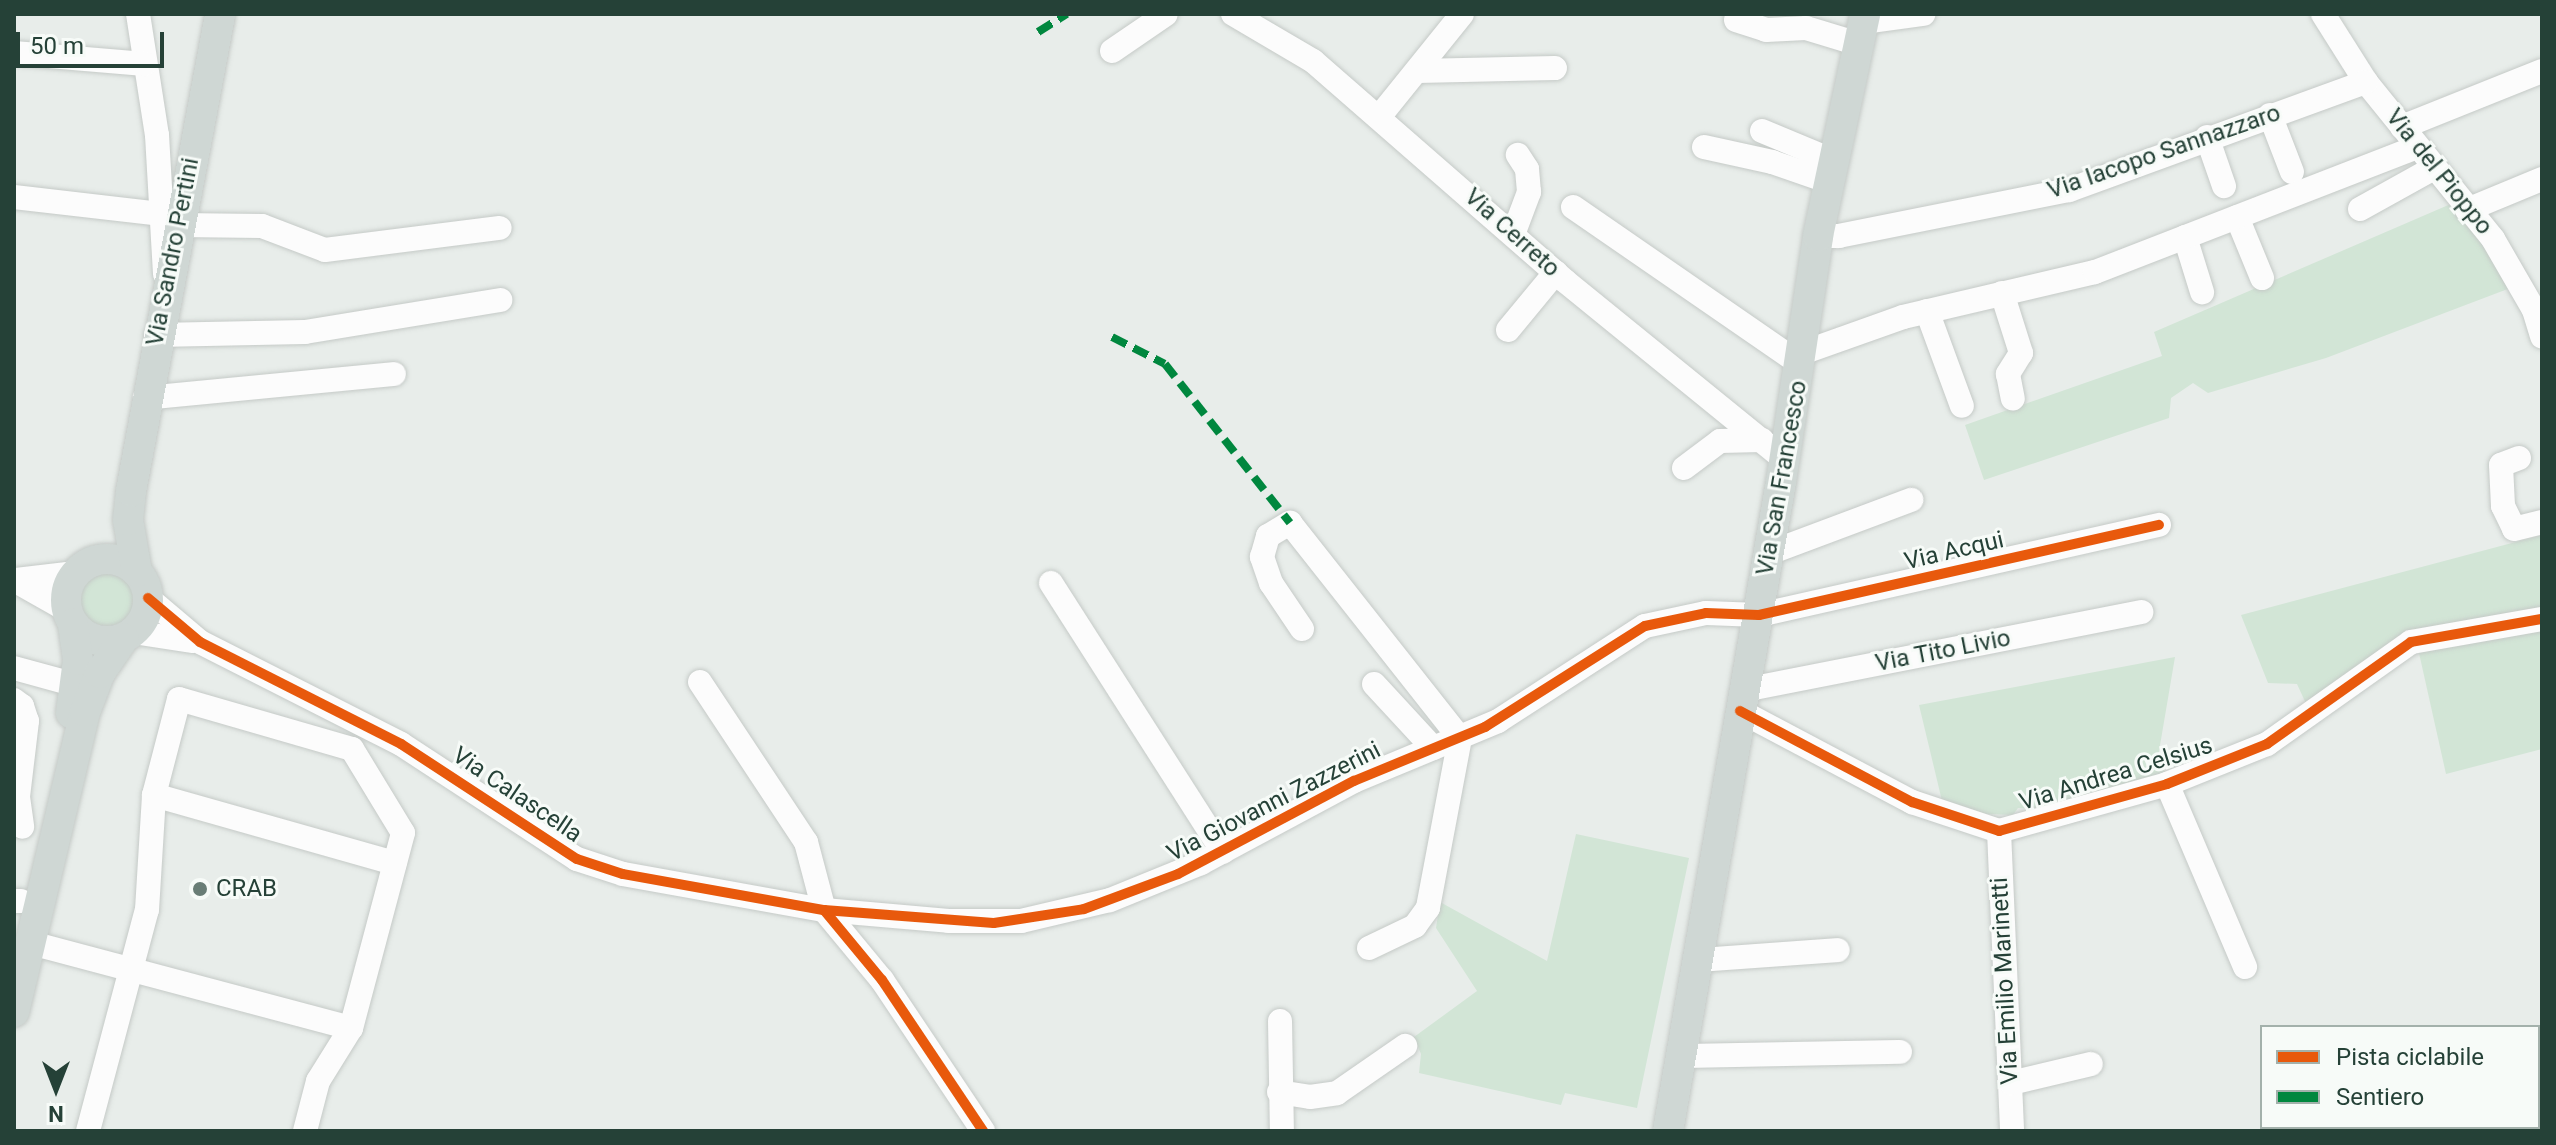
<!DOCTYPE html>
<html>
<head>
<meta charset="utf-8">
<style>
  body { margin:0 }
  #map { position:relative; width:2556px; height:1145px; overflow:hidden; background:#e8edea; font-family:Roboto,sans-serif }
  div>[style] { position:absolute }
  .green>* { inset:0; background:#d2e5d6 }
  .round { border-radius:50% }
  .roads { filter:drop-shadow(0 0 2px #c5cac7) drop-shadow(0 0 2px #c5cac7) }
  .minor>* { height:24px; margin:-12px; padding:0 12px; transform-origin:12px; border-radius:12px; background:#fcfcfc }
  .major>* { height:30px; margin:-15px; padding:0 15px; transform-origin:15px; border-radius:15px; background:#cfd7d4 }
  .major>.ring { margin:-15px; padding:0; box-sizing:content-box; background:none; border:30px solid #cfd7d4; border-radius:50% }
  .quiet>* { height:8px; margin-top:-4px; transform-origin:0; background:repeating-linear-gradient(90deg,#00873e 0 16px,transparent 0 24px) }
  .cycleway>* { height:10px; margin:-5px; padding:0 5px; transform-origin:5px; border-radius:5px; background:#e8590c }
  .dots>* { width:22px; height:22px; translate:-50% -50%; box-sizing:border-box; border:4px solid #f7fbf8; border-radius:50% }
  span { translate:-50% -50%; white-space:nowrap; text-align:center; line-height:1.15; -webkit-text-stroke:6px #f7fbf8; paint-order:stroke }
  .street-label { font-size:24px; color:#254137 }
  .poi-label { font-size:24px; color:#254137 }
  .left { translate:0 -50%; text-align:left }
  .frame { position:absolute; inset:0; border:16px solid #254137; pointer-events:none }
  .legend { position:absolute; left:2260px; top:1025px; width:280px; height:104px; box-sizing:border-box; background:#f7fbf8; border:2px solid #a3b1ab; margin:0; padding:10px 14px; list-style:none; font-size:24px; color:#254137 }
  .legend li { display:flex; align-items:center; gap:16px; height:40px }
  .legend b { width:40px; border:2px solid #a3b1ab }
  .north { position:absolute; left:16px; top:1049px; width:80px; height:80px; -webkit-text-stroke:6px #f7fbf8; paint-order:stroke; rotate:180deg; font-size:22px; font-weight:700; line-height:32px; text-align:center; color:#254137 }
  .north::after { content:''; display:block; margin:auto; width:28px; height:36px; background:#254137; clip-path:polygon(50% 0,100% 100%,50% 72%,0 100%) }
  .scale { position:absolute; left:16px; top:32px; width:148px; height:36px; box-sizing:border-box; border:4px solid #254137; border-top:0; padding-left:10px; font-size:24px; line-height:28px; white-space:nowrap; color:#254137; -webkit-text-stroke:6px #f7fbf8; paint-order:stroke }
</style>
</head>
<body>
<div id="map">
  <div class="green">
    <i style="clip-path:polygon(2453px 203px,2513px 287px,2326px 358px,2208px 393px,2193px 383px,2171px 398px,2169px 418px,1984px 480px,1965px 425px,2162px 356px,2154px 332px)"></i>
    <i style="clip-path:polygon(2542px 535px,2542px 611px,2431px 629px,2308px 708px,2297px 684px,2268px 683px,2241px 615px)"></i>
    <i class="round" style="left:77px;top:570px;width:60px;height:60px"></i>
    <i style="clip-path:polygon(2542px 624px,2542px 749px,2446px 774px,2417px 644px)"></i>
    <i style="clip-path:polygon(2175px 657px,2157px 763px,2171px 778px,2036px 809px,2018px 808px,2013px 815px,1963px 813px,1943px 805px,1919px 705px)"></i>
    <i style="clip-path:polygon(1576px 834px,1689px 858px,1637px 1108px,1565px 1093px,1561px 1105px,1419px 1073px,1421px 1054px,1414px 1037px,1477px 991px,1436px 928px,1440px 902px,1547px 961px)"></i>
  </div>
  <div class="roads">
    <div class="minor">
      <i style="left:138px;top:14px;width:122px;rotate:81.1deg"></i>
      <i style="left:157px;top:135px;width:139px;rotate:86.7deg"></i>
      <i style="left:1233px;top:14px;width:93px;rotate:30.4deg"></i>
      <i style="left:1313px;top:61px;width:335px;rotate:41.1deg"></i>
      <i style="left:1565px;top:281px;width:284px;rotate:39.1deg"></i>
      <i style="left:2323px;top:14px;width:80px;rotate:57.7deg"></i>
      <i style="left:2366px;top:82px;width:202px;rotate:51deg"></i>
      <i style="left:2493px;top:239px;width:82px;rotate:60deg"></i>
      <i style="left:2534px;top:310px;width:28px;rotate:73deg"></i>
      <i style="left:1736px;top:20px;width:32px;rotate:18deg"></i>
      <i style="left:1766px;top:30px;width:40px;rotate:-2.9deg"></i>
      <i style="left:1806px;top:28px;width:55px;rotate:16.8deg"></i>
      <i style="left:1863px;top:22px;width:61px;rotate:-7.6deg"></i>
      <i style="left:1112px;top:51px;width:65px;rotate:-34.4deg"></i>
      <i style="left:14px;top:53px;width:131px;rotate:4.8deg"></i>
      <i style="left:1417px;top:71px;width:138px;rotate:-1.2deg"></i>
      <i style="left:2270px;top:115px;width:61px;rotate:68.9deg"></i>
      <i style="left:1379px;top:117px;width:132px;rotate:-51.1deg"></i>
      <i style="left:2402px;top:127px;width:151px;rotate:-21.8deg"></i>
      <i style="left:1762px;top:131px;width:78px;rotate:22.6deg"></i>
      <i style="left:2207px;top:137px;width:52px;rotate:70.9deg"></i>
      <i style="left:1704px;top:147px;width:70px;rotate:12.4deg"></i>
      <i style="left:1772px;top:162px;width:61px;rotate:19deg"></i>
      <i style="left:14px;top:197px;width:147px;rotate:6.6deg"></i>
      <i style="left:1573px;top:207px;width:277px;rotate:34.6deg"></i>
      <i style="left:2360px;top:209px;width:85px;rotate:-29deg"></i>
      <i style="left:2467px;top:210px;width:81px;rotate:-22.5deg"></i>
      <i style="left:2237px;top:217px;width:66px;rotate:67.7deg"></i>
      <i style="left:178px;top:225px;width:84px;rotate:0.7deg"></i>
      <i style="left:262px;top:226px;width:67px;rotate:20.9deg"></i>
      <i style="left:325px;top:250px;width:176px;rotate:-7.2deg"></i>
      <i style="left:1514px;top:232px;width:43px;rotate:-69.4deg"></i>
      <i style="left:1529px;top:192px;width:23px;rotate:-95deg"></i>
      <i style="left:1527px;top:169px;width:17px;rotate:-123deg"></i>
      <i style="left:1818px;top:236px;width:21px"></i>
      <i style="left:1839px;top:236px;width:235px;rotate:-11.3deg"></i>
      <i style="left:2069px;top:190px;width:316px;rotate:-20deg"></i>
      <i style="left:2185px;top:237px;width:58px;rotate:72.8deg"></i>
      <i style="left:2002px;top:293px;width:63px;rotate:72.4deg"></i>
      <i style="left:2021px;top:353px;width:25px;rotate:122deg"></i>
      <i style="left:2008px;top:374px;width:25px;rotate:79deg"></i>
      <i style="left:1927px;top:311px;width:101px;rotate:69.8deg"></i>
      <i style="left:1508px;top:330px;width:75px;rotate:-50.4deg"></i>
      <i style="left:156px;top:335px;width:149px;rotate:-1.2deg"></i>
      <i style="left:305px;top:332px;width:198px;rotate:-9.3deg"></i>
      <i style="left:1802px;top:353px;width:107px;rotate:-19.6deg"></i>
      <i style="left:1903px;top:317px;width:197px;rotate:-13.2deg"></i>
      <i style="left:2095px;top:272px;width:345px;rotate:-21.2deg"></i>
      <i style="left:145px;top:398px;width:250px;rotate:-5.5deg"></i>
      <i style="left:2519px;top:458px;width:19px;rotate:159deg"></i>
      <i style="left:2501px;top:465px;width:41px;rotate:87.2deg"></i>
      <i style="left:2503px;top:506px;width:25px;rotate:64deg"></i>
      <i style="left:2514px;top:529px;width:29px;rotate:-14deg"></i>
      <i style="left:1684px;top:468px;width:45px;rotate:-36.9deg"></i>
      <i style="left:1720px;top:441px;width:42px;rotate:-1.4deg"></i>
      <i style="left:1769px;top:553px;width:152px;rotate:-20.5deg"></i>
      <i style="left:14px;top:580px;width:61px;rotate:29.5deg"></i>
      <i style="left:16px;top:580px;width:60px;rotate:-6.7deg"></i>
      <i style="left:1051px;top:583px;width:319px;rotate:57.4deg"></i>
      <i style="left:148px;top:598px;width:68px;rotate:40.2deg"></i>
      <i style="left:200px;top:642px;width:225px;rotate:26.9deg"></i>
      <i style="left:401px;top:744px;width:210px;rotate:33.2deg"></i>
      <i style="left:577px;top:859px;width:48px;rotate:18.1deg"></i>
      <i style="left:623px;top:874px;width:204px;rotate:10.2deg"></i>
      <i style="left:824px;top:910px;width:91px;rotate:50.4deg"></i>
      <i style="left:882px;top:980px;width:182px;rotate:56.2deg"></i>
      <i style="left:1302px;top:629px;width:55px;rotate:-124deg"></i>
      <i style="left:1271px;top:583px;width:28px;rotate:-109deg"></i>
      <i style="left:1262px;top:557px;width:22px;rotate:-74deg"></i>
      <i style="left:1268px;top:536px;width:26px;rotate:-31deg"></i>
      <i style="left:1290px;top:523px;width:274px;rotate:51.7deg"></i>
      <i style="left:1460px;top:738px;width:173px;rotate:100.7deg"></i>
      <i style="left:1428px;top:908px;width:22px;rotate:126deg"></i>
      <i style="left:1415px;top:926px;width:51px;rotate:154.4deg"></i>
      <i style="left:133px;top:632px;width:61px;rotate:8.5deg"></i>
      <i style="left:14px;top:668px;width:64px;rotate:15.3deg"></i>
      <i style="left:700px;top:682px;width:192px;rotate:56.5deg"></i>
      <i style="left:806px;top:842px;width:70px;rotate:75.2deg"></i>
      <i style="left:824px;top:910px;width:125px;rotate:5deg"></i>
      <i style="left:949px;top:921px;width:72px"></i>
      <i style="left:1021px;top:921px;width:91px;rotate:-13.3deg"></i>
      <i style="left:1110px;top:900px;width:98px;rotate:-22.1deg"></i>
      <i style="left:1201px;top:863px;width:174px;rotate:-28.2deg"></i>
      <i style="left:1354px;top:781px;width:156px;rotate:-22.6deg"></i>
      <i style="left:1498px;top:721px;width:175px;rotate:-32.9deg"></i>
      <i style="left:1645px;top:626px;width:62px;rotate:-12deg"></i>
      <i style="left:1706px;top:613px;width:53px;rotate:2.2deg"></i>
      <i style="left:1759px;top:615px;width:410px;rotate:-12.7deg"></i>
      <i style="left:1374px;top:684px;width:87px;rotate:47.3deg"></i>
      <i style="left:1744px;top:690px;width:405px;rotate:-11.1deg"></i>
      <i style="left:14px;top:700px;width:10px;rotate:37deg"></i>
      <i style="left:22px;top:706px;width:16px;rotate:72deg"></i>
      <i style="left:27px;top:721px;width:77px;rotate:96.8deg"></i>
      <i style="left:18px;top:797px;width:30px;rotate:82deg"></i>
      <i style="left:1740px;top:711px;width:195px;rotate:27.9deg"></i>
      <i style="left:1912px;top:802px;width:92px;rotate:18.4deg"></i>
      <i style="left:1999px;top:831px;width:174px;rotate:-15.6deg"></i>
      <i style="left:2167px;top:784px;width:108px;rotate:-21.8deg"></i>
      <i style="left:2267px;top:744px;width:176px;rotate:-35.3deg"></i>
      <i style="left:2411px;top:642px;width:133px;rotate:-10deg"></i>
      <i style="left:2167px;top:784px;width:199px;rotate:66.9deg"></i>
      <i style="left:154px;top:795px;width:250px;rotate:15.8deg"></i>
      <i style="left:1999px;top:831px;width:300px;rotate:87.5deg"></i>
      <i style="left:14px;top:901px;width:7px"></i>
      <i style="left:31px;top:943px;width:331px;rotate:14.9deg"></i>
      <i style="left:1699px;top:960px;width:139px;rotate:-4.1deg"></i>
      <i style="left:1280px;top:1021px;width:110px;rotate:89deg"></i>
      <i style="left:1684px;top:1056px;width:216px;rotate:-1.1deg"></i>
      <i style="left:2011px;top:1083px;width:82px;rotate:-13.4deg"></i>
      <i style="left:1279px;top:1092px;width:31px;rotate:9deg"></i>
      <i style="left:1310px;top:1097px;width:27px;rotate:-8deg"></i>
      <i style="left:1337px;top:1093px;width:83px;rotate:-34.7deg"></i>
      <i style="left:88px;top:1131px;width:229px;rotate:-75.1deg"></i>
      <i style="left:147px;top:910px;width:115px;rotate:-86.5deg"></i>
      <i style="left:154px;top:795px;width:99px;rotate:-75.4deg"></i>
      <i style="left:179px;top:699px;width:180px;rotate:16.1deg"></i>
      <i style="left:352px;top:749px;width:98px;rotate:58.7deg"></i>
      <i style="left:403px;top:833px;width:202px;rotate:104.9deg"></i>
      <i style="left:351px;top:1028px;width:62px;rotate:121.9deg"></i>
      <i style="left:318px;top:1081px;width:52px;rotate:104.6deg"></i>
    </div>
    <div class="major">
      <i class="ring" style="left:66px;top:559px;width:52px;height:52px"></i>
      <i style="left:137px;top:572px;width:53px;rotate:-99.8deg"></i>
      <i style="left:128px;top:520px;width:29px;rotate:-84deg"></i>
      <i style="left:131px;top:491px;width:485px;rotate:-79.4deg"></i>
      <i style="left:71px;top:713px;width:53px;rotate:-82.5deg"></i>
      <i style="left:78px;top:660px;width:37px;rotate:-98deg"></i>
      <i style="left:14px;top:1012px;width:308px;rotate:-76.7deg"></i>
      <i style="left:85px;top:712px;width:42px;rotate:-69deg"></i>
      <i style="left:100px;top:673px;width:42px;rotate:-55.6deg"></i>
      <i style="left:1668px;top:1131px;width:659px;rotate:-80.12deg"></i>
      <i style="left:1781px;top:482px;width:249px;rotate:-81.4deg"></i>
      <i style="left:1818px;top:236px;width:227px;rotate:-78deg"></i>
    </div>
  </div>
  <div class="quiet">
    <i style="left:1038px;top:32px;width:34px;rotate:-32deg"></i>
    <i style="left:1112px;top:337px;width:59px;rotate:27deg"></i>
    <i style="left:1165px;top:364px;width:202px;rotate:51.8deg"></i>
  </div>
  <div class="cycleway">
    <i style="left:148px;top:598px;width:68px;rotate:40.2deg"></i>
    <i style="left:200px;top:642px;width:225px;rotate:26.9deg"></i>
    <i style="left:401px;top:744px;width:210px;rotate:33.2deg"></i>
    <i style="left:577px;top:859px;width:48px;rotate:18.1deg"></i>
    <i style="left:623px;top:874px;width:204px;rotate:10.2deg"></i>
    <i style="left:824px;top:910px;width:91px;rotate:50.4deg"></i>
    <i style="left:882px;top:980px;width:182px;rotate:56.2deg"></i>
    <i style="left:1740px;top:711px;width:195px;rotate:27.9deg"></i>
    <i style="left:1912px;top:802px;width:92px;rotate:18.4deg"></i>
    <i style="left:1999px;top:831px;width:174px;rotate:-15.6deg"></i>
    <i style="left:2167px;top:784px;width:108px;rotate:-21.8deg"></i>
    <i style="left:2267px;top:744px;width:176px;rotate:-35.3deg"></i>
    <i style="left:2411px;top:642px;width:133px;rotate:-10deg"></i>
    <i style="left:824px;top:910px;width:170px;rotate:4.4deg"></i>
    <i style="left:994px;top:923px;width:91px;rotate:-8.8deg"></i>
    <i style="left:1084px;top:909px;width:100px;rotate:-20.4deg"></i>
    <i style="left:1178px;top:874px;width:199px;rotate:-27.9deg"></i>
    <i style="left:1354px;top:781px;width:142px;rotate:-22.4deg"></i>
    <i style="left:1485px;top:727px;width:189px;rotate:-32.3deg"></i>
    <i style="left:1645px;top:626px;width:62px;rotate:-12deg"></i>
    <i style="left:1706px;top:613px;width:53px;rotate:2.2deg"></i>
    <i style="left:1759px;top:615px;width:410px;rotate:-12.7deg"></i>
  </div>
  <div class="dots">
    <i style="left:200px;top:889px;background:#697d76"></i>
  </div>
  <div class="street-label">
    <span style="left:2164px;top:152px;rotate:-19deg">Via Iacopo Sannazzaro</span>
    <span style="left:2439px;top:172px;rotate:51deg">Via del Pioppo</span>
    <span style="left:1512px;top:233px;rotate:42deg">Via Cerreto</span>
    <span style="left:173px;top:252px;rotate:-79deg">Via Sandro Pertini</span>
    <span style="left:1782px;top:478px;rotate:-80deg">Via San Francesco</span>
    <span style="left:1954px;top:551px;rotate:-13deg">Via Acqui</span>
    <span style="left:1943px;top:651px;rotate:-11deg">Via Tito Livio</span>
    <span style="left:2116px;top:774px;rotate:-17deg">Via Andrea Celsius</span>
    <span style="left:517px;top:795px;rotate:34deg">Via Calascella</span>
    <span style="left:1274px;top:802px;rotate:-27deg">Via Giovanni Zazzerini</span>
    <span style="left:2005px;top:981px;rotate:-93deg">Via Emilio Marinetti</span>
  </div>
  <div class="poi-label">
    <span class="left" style="left:216px;top:889px">CRAB</span>
  </div>
  <div class="frame"></div>
  <ul class="legend">
  <li><b style="height:10px;background:#e8590c"></b>Pista ciclabile</li>
  <li><b style="height:10px;background:#00873e"></b>Sentiero</li>
  </ul>
  <div class="north">N</div>
  <div class="scale">50 m</div>
</div>
</body>
</html>
